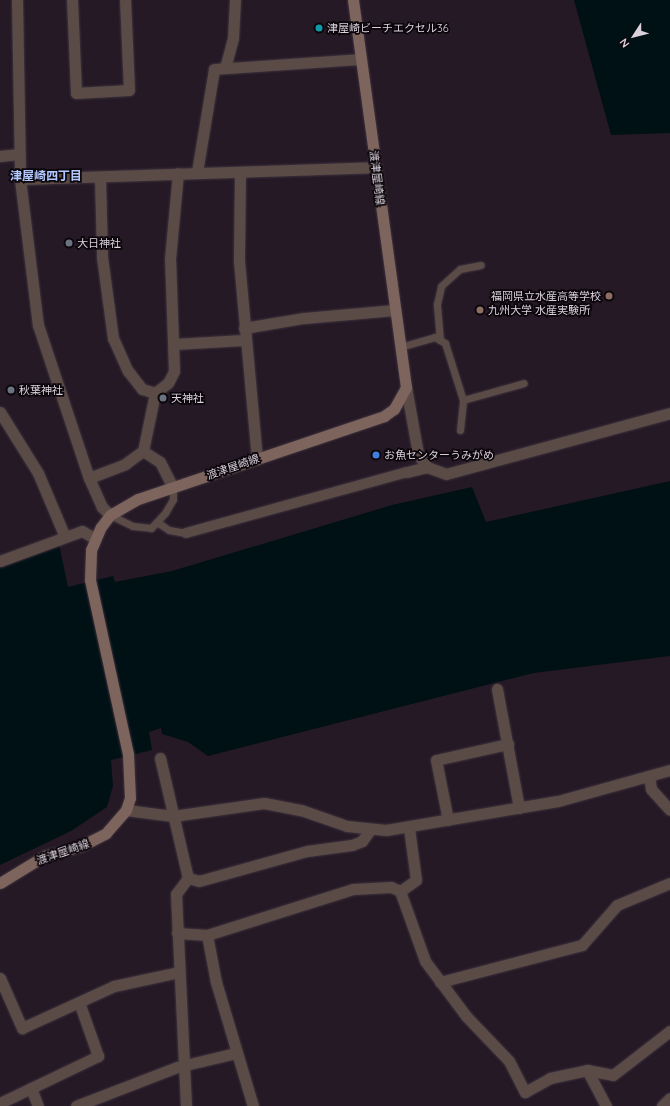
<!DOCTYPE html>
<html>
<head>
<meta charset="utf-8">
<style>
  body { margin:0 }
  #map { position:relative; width:670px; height:1106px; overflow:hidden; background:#251925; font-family:Quicksand,"Noto Sans JP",sans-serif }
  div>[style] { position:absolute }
  .water>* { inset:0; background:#001115 }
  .roads { filter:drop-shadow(0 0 1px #3e333e) drop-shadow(0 0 1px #3e333e) }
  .service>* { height:7px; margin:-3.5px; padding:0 3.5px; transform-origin:3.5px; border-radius:3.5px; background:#5b4b46 }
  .pedestrian>* { height:10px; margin:-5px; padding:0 5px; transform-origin:5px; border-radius:5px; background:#5b4b46 }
  .minor>* { height:11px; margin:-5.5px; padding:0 5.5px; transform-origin:5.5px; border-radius:5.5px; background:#5b4b46 }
  .tertiary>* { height:11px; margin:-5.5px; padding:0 5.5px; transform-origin:5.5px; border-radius:5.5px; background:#5b4b46 }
  .secondary>* { height:11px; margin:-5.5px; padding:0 5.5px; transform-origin:5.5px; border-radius:5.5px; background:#7d645c }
  .dots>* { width:11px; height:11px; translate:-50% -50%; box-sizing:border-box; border:2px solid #0b060b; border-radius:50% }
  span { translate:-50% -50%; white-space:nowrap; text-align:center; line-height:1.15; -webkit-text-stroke:3.5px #0b060b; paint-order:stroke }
  .poi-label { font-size:11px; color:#dad1da }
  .left { translate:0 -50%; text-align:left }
  .right { translate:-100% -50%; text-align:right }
  .street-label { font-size:11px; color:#dad1da }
  .neighbourhood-label { font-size:12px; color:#b3c8ff; font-weight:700 }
  .north { position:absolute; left:614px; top:16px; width:40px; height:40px; -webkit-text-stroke:3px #0b060b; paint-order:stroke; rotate:234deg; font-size:11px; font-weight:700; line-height:16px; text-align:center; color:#dad1da }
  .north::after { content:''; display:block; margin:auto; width:14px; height:18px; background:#dad1da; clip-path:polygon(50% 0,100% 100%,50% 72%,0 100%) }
</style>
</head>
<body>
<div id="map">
  <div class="water">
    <i style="clip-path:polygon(574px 0,670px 0,670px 133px,611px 135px)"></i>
    <i style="clip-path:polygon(670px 481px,670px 656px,534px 673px,208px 756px,188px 742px,162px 734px,161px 728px,149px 732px,152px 750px,111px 760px,113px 786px,107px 807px,71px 831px,0 865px,0 565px,59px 544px,68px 587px,113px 576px,115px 582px,172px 571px,392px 505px,472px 487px,486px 522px)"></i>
  </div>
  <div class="roads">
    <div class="service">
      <i style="left:440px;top:340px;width:36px;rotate:-95deg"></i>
      <i style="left:437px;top:304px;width:18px;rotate:-77deg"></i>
      <i style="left:441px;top:286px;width:25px;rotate:-42deg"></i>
      <i style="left:460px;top:269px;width:21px;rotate:-11deg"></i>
      <i style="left:400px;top:347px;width:36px;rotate:-16deg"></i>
      <i style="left:435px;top:337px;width:12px;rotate:31deg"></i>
      <i style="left:445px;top:343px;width:60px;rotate:72.5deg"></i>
      <i style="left:460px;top:430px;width:30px;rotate:-84deg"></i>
      <i style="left:463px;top:400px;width:63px;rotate:-15.6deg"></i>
      <i style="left:110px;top:515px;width:25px;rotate:26deg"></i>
      <i style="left:133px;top:526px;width:18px;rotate:6deg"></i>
      <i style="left:151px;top:528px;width:21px;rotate:-47deg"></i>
      <i style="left:165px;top:513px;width:16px;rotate:-60deg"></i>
      <i style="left:173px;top:499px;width:12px;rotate:-90deg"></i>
      <i style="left:157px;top:522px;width:14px;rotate:34deg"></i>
      <i style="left:169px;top:530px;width:17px;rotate:10deg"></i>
    </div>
    <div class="pedestrian">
      <i style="left:186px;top:533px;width:229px;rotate:-15.4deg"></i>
    </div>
    <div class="minor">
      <i style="left:17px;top:0;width:179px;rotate:89deg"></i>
      <i style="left:20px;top:179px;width:147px;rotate:83deg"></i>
      <i style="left:38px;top:325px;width:161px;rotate:71.6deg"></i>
      <i style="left:89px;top:478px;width:32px;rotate:66deg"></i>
      <i style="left:102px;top:507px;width:11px;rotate:45deg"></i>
      <i style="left:72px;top:0;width:93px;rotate:87.5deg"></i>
      <i style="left:76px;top:93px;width:53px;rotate:-3.2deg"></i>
      <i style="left:129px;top:90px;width:90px;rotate:-92.5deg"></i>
      <i style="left:225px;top:68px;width:31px;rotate:-75deg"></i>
      <i style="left:233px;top:38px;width:38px;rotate:-87deg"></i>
      <i style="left:0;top:156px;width:19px;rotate:-6deg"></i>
      <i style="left:197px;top:172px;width:104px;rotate:-80.6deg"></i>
      <i style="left:214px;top:69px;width:147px;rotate:-3.9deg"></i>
      <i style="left:240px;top:173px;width:88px;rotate:90.7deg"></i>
      <i style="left:239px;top:261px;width:199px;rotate:84.8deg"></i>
      <i style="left:100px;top:178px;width:79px;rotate:88.5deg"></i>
      <i style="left:102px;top:257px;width:82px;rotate:82.3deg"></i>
      <i style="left:113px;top:338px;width:36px;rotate:66deg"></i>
      <i style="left:128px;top:371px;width:23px;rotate:52deg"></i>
      <i style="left:142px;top:389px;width:14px;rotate:17deg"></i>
      <i style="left:20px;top:179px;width:356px;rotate:-1.9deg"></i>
      <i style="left:244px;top:328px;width:61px;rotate:-9.5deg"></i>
      <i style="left:304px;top:318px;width:91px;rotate:-5deg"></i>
      <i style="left:174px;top:344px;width:70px;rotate:-3.3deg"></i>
      <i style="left:406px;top:387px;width:68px;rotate:79.8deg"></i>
      <i style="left:418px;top:454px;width:16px;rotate:55deg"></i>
      <i style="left:427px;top:467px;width:20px;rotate:20deg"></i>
      <i style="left:446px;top:474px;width:232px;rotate:-15.2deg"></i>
      <i style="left:0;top:412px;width:72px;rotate:58.1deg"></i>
      <i style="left:38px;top:473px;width:69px;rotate:67.1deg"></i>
      <i style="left:143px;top:451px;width:20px;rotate:33deg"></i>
      <i style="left:160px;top:462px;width:28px;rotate:63deg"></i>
      <i style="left:407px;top:472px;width:21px;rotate:-14deg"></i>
      <i style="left:89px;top:478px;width:39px;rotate:-21deg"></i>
      <i style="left:125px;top:464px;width:22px;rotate:-36deg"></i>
      <i style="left:143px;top:451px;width:59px;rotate:-78.3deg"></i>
      <i style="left:155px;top:393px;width:16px;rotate:-38deg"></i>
      <i style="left:168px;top:383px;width:13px;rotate:-63deg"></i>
      <i style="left:174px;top:371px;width:112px;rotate:-92deg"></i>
      <i style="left:170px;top:259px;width:86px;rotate:-84.7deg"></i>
      <i style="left:0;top:561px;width:87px;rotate:-20.1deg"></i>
      <i style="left:82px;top:531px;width:14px;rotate:30deg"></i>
      <i style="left:497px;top:689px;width:121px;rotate:79.5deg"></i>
      <i style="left:160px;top:758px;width:123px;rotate:76.9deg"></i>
      <i style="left:188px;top:878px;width:20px;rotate:127deg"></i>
      <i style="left:176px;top:894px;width:212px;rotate:87.3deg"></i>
      <i style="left:649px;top:776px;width:13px;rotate:81deg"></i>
      <i style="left:651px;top:789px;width:28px;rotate:48deg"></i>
      <i style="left:448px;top:820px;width:61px;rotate:-101.3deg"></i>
      <i style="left:436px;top:760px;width:74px;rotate:-12.5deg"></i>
      <i style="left:409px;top:828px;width:52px;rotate:82.3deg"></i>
      <i style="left:416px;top:880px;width:19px;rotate:145deg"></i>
      <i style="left:400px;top:891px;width:74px;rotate:70.3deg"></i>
      <i style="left:425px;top:961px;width:69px;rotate:53.3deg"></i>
      <i style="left:466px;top:1016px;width:62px;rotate:46.3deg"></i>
      <i style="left:509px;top:1061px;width:35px;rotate:63deg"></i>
      <i style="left:525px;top:1092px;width:29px;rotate:-29deg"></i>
      <i style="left:550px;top:1078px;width:38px;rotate:-12deg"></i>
      <i style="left:587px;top:1070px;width:26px;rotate:11deg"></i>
      <i style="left:613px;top:1075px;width:72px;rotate:-37.7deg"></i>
      <i style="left:188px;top:878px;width:11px;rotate:15deg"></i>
      <i style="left:199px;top:881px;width:112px;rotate:-15.5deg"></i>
      <i style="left:307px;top:851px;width:45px;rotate:-7.6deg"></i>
      <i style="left:352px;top:845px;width:11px;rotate:-22deg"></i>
      <i style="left:362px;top:841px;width:14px;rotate:-54deg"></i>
      <i style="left:177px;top:933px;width:30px;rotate:4deg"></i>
      <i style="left:207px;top:935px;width:153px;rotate:-17.5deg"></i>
      <i style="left:353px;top:889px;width:38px;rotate:-3deg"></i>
      <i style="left:391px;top:887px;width:10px;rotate:24deg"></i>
      <i style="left:207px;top:935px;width:48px;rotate:79.2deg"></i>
      <i style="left:216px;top:982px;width:129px;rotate:73.4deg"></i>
      <i style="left:0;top:978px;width:55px;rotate:66.3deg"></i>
      <i style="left:22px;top:1028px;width:101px;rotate:-24.5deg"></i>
      <i style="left:114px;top:986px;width:66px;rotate:-12.2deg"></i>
      <i style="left:440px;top:982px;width:147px;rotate:-14.6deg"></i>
      <i style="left:582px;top:945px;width:53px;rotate:-48.8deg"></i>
      <i style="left:617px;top:905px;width:57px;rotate:-22.5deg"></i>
      <i style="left:587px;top:1070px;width:41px;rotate:62.2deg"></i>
      <i style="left:31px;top:1088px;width:19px;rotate:69deg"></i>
      <i style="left:0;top:1103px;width:109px;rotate:-25.6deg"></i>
      <i style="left:98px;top:1056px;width:57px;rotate:-109.4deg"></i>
      <i style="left:76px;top:1106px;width:108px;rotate:-21.1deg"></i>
      <i style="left:177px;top:1067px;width:61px;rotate:-13.3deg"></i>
      <i style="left:662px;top:1106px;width:11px;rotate:-45deg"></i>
    </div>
    <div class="tertiary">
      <i style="left:126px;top:810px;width:47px;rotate:7.3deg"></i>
      <i style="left:173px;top:816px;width:92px;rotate:-8.1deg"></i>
      <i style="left:264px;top:803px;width:38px;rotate:11deg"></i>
      <i style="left:301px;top:810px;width:49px;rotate:19.2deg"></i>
      <i style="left:347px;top:826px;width:39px;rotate:6deg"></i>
      <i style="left:386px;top:830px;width:174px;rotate:-9.6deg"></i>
      <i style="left:558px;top:801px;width:116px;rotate:-15.5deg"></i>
    </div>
    <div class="secondary">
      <i style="left:0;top:883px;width:52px;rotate:-31.5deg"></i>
      <i style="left:44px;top:856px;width:38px;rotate:-15deg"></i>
      <i style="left:81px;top:846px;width:28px;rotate:-27deg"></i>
      <i style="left:106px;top:833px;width:30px;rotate:-49deg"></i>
      <i style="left:126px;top:810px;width:13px;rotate:-72deg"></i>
      <i style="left:130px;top:798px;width:44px;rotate:-92.6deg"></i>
      <i style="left:128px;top:754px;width:178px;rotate:-102.3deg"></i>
      <i style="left:90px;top:580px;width:30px;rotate:-88deg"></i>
      <i style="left:91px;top:550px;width:25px;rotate:-67deg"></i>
      <i style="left:101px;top:527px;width:15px;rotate:-53deg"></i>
      <i style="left:110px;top:515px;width:32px;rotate:-30deg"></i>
      <i style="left:138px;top:499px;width:260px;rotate:-18.6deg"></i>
      <i style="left:384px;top:416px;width:12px;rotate:-35deg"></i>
      <i style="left:394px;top:409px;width:25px;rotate:-61deg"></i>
      <i style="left:406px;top:387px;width:391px;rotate:-97.8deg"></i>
    </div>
  </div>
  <div class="dots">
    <i style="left:319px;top:28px;background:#0f9aa8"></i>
    <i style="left:69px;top:243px;background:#6b7280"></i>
    <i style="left:609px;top:296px;background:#8d6e63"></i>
    <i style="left:480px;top:310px;background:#8d6e63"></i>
    <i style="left:11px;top:390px;background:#6b7280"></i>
    <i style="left:163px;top:398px;background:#6b7280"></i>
    <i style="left:376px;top:455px;background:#3f7fe0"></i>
  </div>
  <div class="poi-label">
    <span class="left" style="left:327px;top:28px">津屋崎ビーチエクセル36</span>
    <span class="left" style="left:77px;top:243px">大日神社</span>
    <span class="right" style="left:601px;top:296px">福岡県立水産高等学校</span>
    <span class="left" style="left:488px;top:310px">九州大学 水産実験所</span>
    <span class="left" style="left:19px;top:390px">秋葉神社</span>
    <span class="left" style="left:171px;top:398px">天神社</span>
    <span class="left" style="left:384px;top:455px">お魚センターうみがめ</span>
  </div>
  <div class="street-label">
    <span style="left:377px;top:178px;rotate:83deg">渡津屋崎線</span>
    <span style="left:233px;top:467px;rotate:-19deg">渡津屋崎線</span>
    <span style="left:63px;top:852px;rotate:-19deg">渡津屋崎線</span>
  </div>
  <div class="neighbourhood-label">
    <span style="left:46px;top:176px">津屋崎四丁目</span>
  </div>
  <div class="north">N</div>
</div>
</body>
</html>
